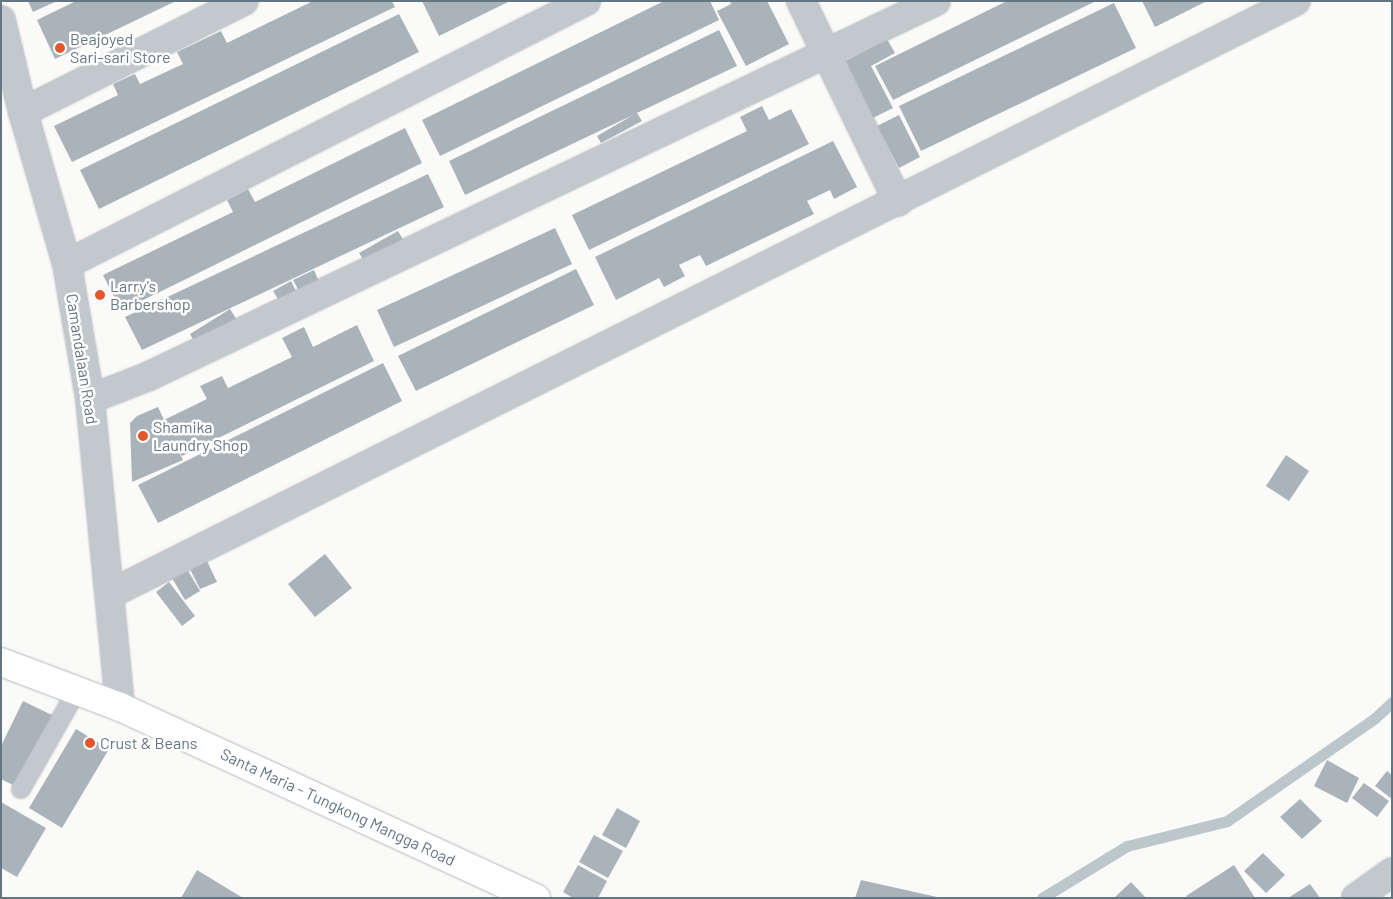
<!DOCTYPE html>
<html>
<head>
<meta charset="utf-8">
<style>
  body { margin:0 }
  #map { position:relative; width:1393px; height:899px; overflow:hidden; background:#fafaf8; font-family:Barlow,sans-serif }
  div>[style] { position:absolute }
  .stream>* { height:11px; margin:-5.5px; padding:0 5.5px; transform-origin:5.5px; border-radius:5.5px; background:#bbc7cb }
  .building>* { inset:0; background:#aab3b9 }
  .roads { filter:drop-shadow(0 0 1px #b5babe) drop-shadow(0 0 1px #b5babe) }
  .lane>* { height:18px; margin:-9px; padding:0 9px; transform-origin:9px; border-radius:9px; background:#c3c8cc }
  .street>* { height:28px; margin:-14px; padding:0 14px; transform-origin:14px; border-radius:14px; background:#c3c8cc }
  .primary>* { height:28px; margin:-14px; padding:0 14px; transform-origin:14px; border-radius:14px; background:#fff }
  .dots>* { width:14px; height:14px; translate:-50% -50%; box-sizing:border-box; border:2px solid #fff; border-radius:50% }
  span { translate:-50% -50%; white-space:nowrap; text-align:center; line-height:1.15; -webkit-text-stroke:5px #fff; paint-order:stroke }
  .poi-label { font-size:16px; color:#657683 }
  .left { translate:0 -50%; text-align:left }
  .street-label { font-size:16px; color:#657683 }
  .frame { position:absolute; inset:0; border:2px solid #657683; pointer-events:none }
</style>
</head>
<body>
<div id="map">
  <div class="stream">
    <i style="left:1042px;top:898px;width:100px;rotate:-31.5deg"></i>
    <i style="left:1127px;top:846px;width:103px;rotate:-14deg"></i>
    <i style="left:1227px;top:821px;width:180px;rotate:-34.8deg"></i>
    <i style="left:1375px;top:718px;width:23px;rotate:-43deg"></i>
  </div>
  <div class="building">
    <i style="clip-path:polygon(28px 1px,57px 1px,33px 12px)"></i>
    <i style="clip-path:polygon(76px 1px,176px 1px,55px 59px,37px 20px)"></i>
    <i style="clip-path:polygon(313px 1px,392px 1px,395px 7px,72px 162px,54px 126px,118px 95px,113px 84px,135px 74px,140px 84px,183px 64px,177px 52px,221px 31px,227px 43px)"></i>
    <i style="clip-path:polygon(422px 1px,510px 1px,439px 36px)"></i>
    <i style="clip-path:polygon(664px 1px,710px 1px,719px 20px,440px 156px,422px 120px)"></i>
    <i style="clip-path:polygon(730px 1px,767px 1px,789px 44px,746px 66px,717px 11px,731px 4px)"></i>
    <i style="clip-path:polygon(1007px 1px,1096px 1px,893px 100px,875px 66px)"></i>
    <i style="clip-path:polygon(1142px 1px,1207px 1px,1155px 27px)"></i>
    <i style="clip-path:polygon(1114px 3px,1136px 48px,921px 151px,899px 106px)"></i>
    <i style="clip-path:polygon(399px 14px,419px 52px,99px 209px,80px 170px)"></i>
    <i style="clip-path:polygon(719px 30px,737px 66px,637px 113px,642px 121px,601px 143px,597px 136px,633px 115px,465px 195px,449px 161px)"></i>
    <i style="clip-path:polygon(887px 39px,895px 53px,871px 66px,893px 108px,873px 118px,844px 62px)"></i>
    <i style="clip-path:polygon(762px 106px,769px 120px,791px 109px,809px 144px,589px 250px,572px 215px,747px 131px,740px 117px)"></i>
    <i style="clip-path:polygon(899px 115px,920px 157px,899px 168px,877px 126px)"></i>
    <i style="clip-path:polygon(405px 128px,422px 163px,121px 311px,103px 275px,233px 212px,227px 200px,248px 189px,255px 202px)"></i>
    <i style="clip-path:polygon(833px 141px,857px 187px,834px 199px,830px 190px,807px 201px,814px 214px,706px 266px,700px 255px,679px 265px,685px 276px,664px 287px,659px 278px,616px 300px,595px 257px)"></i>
    <i style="clip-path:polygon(428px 174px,444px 207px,142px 350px,125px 317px)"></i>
    <i style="clip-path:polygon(555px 228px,572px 264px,394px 347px,377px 310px)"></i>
    <i style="clip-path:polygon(398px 231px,404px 241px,365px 262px,359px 253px)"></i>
    <i style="clip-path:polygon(576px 269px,594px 305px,416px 391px,398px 356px)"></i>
    <i style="clip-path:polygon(314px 270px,320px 284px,300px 293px,293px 280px)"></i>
    <i style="clip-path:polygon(291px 281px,297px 293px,280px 302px,273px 291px)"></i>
    <i style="clip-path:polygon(230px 309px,237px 320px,196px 345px,190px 334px)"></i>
    <i style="clip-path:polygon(357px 325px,374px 361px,182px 456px,178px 450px,183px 460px,132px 482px,130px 423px,137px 416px,158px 407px,164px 420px,207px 399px,200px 386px,222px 376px,228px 388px,292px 357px,282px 338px,304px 327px,313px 347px)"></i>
    <i style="clip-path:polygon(383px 363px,402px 401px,158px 523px,138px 485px)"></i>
    <i style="clip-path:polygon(1286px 455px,1309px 471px,1289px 501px,1266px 486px)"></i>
    <i style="clip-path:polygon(325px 554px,352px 588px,315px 617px,288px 584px)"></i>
    <i style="clip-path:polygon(205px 557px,217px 582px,200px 589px,188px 565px)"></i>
    <i style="clip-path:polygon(187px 569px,200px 591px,185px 600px,172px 578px)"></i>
    <i style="clip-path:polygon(169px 582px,195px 616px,182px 626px,156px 592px)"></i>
    <i style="clip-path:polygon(23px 701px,54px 716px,19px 788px,1px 779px,1px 746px)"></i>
    <i style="clip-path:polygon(76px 729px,109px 749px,62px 828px,29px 808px)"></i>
    <i style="clip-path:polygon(1327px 760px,1359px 778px,1347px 803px,1314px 786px)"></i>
    <i style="clip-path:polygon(1387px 771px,1392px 775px,1392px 799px,1375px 786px)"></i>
    <i style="clip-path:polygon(1364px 783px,1389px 801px,1377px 817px,1352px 798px)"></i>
    <i style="clip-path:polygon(1300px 799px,1322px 821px,1302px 839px,1280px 817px)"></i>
    <i style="clip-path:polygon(1px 802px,46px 828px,17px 877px,1px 868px)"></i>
    <i style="clip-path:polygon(617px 808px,640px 821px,626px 848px,602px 835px)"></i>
    <i style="clip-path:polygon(594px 835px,623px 851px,608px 878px,579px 862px)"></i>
    <i style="clip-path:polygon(1263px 853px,1285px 875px,1266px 893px,1244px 871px)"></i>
    <i style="clip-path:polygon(578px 865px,607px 881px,598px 898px,573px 898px,563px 892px)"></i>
    <i style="clip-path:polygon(1234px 865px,1255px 898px,1187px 898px,1186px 896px)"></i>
    <i style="clip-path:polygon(197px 870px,243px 898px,181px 898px)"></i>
    <i style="clip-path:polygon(861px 880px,937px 897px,937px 898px,855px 898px)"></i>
    <i style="clip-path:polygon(1131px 882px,1146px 898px,1114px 898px)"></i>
    <i style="clip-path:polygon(1310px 884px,1320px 898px,1288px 898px)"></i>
  </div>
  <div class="roads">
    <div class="lane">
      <i style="left:21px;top:789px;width:114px;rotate:-60.5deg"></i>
    </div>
    <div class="street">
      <i style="left:801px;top:1px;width:223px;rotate:64.2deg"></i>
      <i style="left:1px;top:20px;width:95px;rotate:76.6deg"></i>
      <i style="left:23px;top:112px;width:158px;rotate:73.9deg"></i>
      <i style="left:67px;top:264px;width:137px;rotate:80.3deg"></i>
      <i style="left:90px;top:399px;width:309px;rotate:84.4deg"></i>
      <i style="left:23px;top:112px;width:247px;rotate:-26.7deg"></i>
      <i style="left:67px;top:264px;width:582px;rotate:-26.87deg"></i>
      <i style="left:90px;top:399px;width:61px;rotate:-21.1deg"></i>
      <i style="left:147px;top:377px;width:874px;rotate:-25.48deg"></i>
      <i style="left:110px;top:594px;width:1326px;rotate:-26.57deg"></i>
      <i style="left:1356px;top:898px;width:44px;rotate:-35.8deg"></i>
    </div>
    <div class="primary">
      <i style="left:1px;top:662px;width:127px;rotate:20.7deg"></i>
      <i style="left:120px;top:707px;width:458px;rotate:24.7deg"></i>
    </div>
  </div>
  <div class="dots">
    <i style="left:60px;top:48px;background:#e4572e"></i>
    <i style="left:100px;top:295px;background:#e4572e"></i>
    <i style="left:143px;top:436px;background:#e4572e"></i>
    <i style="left:90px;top:743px;background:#e4572e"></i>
  </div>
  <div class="poi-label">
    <span class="left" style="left:70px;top:48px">Beajoyed<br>Sari-sari Store</span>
    <span class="left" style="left:110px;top:295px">Larry's<br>Barbershop</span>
    <span class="left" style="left:153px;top:436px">Shamika<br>Laundry Shop</span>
    <span class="left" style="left:100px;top:743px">Crust &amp; Beans</span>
  </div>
  <div class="street-label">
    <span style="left:82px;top:359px;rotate:81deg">Camandalaan Road</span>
    <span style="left:338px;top:807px;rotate:25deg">Santa Maria - Tungkong Mangga Road</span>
  </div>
  <div class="frame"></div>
</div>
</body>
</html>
